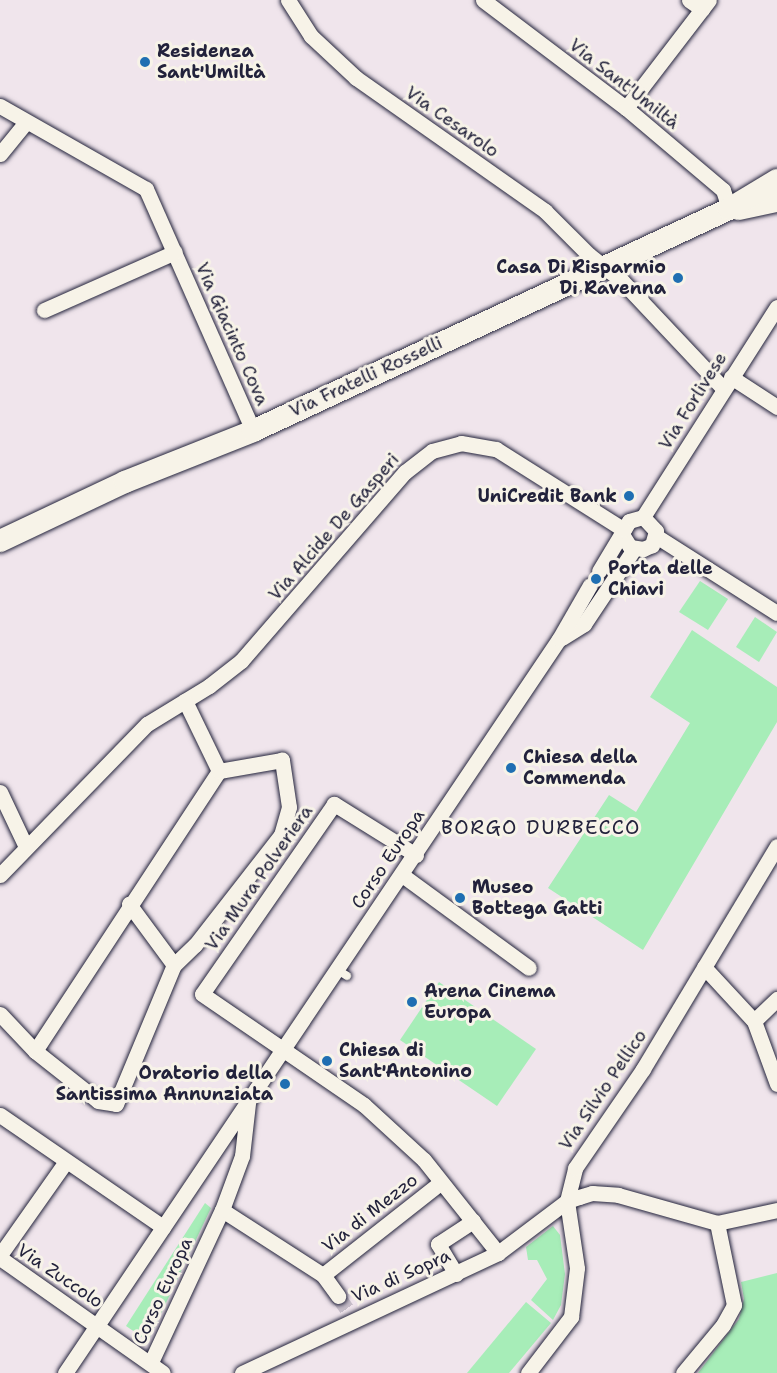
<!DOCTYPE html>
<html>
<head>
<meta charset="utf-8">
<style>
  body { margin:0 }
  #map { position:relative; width:777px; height:1373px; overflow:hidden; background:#f0e5ec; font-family:"Shantell Sans",sans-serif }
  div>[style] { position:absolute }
  .green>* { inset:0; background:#a7edb8 }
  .street-tunnel>* { height:15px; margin-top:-7.5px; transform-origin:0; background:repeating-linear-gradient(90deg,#c7bec9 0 15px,transparent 0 23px) }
  .roads { filter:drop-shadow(0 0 2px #22223b) drop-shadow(0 0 2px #22223b) }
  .lane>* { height:8px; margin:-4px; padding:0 4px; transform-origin:4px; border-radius:4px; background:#f7f3e8 }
  .street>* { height:15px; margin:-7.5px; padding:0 7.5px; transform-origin:7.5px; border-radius:7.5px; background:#f7f3e8 }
  .secondary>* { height:22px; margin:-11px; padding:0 11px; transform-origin:11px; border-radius:11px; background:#f7f3e8 }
  .dots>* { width:16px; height:16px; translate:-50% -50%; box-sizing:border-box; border:3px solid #f7f3e8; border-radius:50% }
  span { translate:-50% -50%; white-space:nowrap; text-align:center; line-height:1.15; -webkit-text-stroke:6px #f7f3e8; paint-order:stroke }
  .poi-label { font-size:18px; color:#22223b; font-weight:700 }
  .left { translate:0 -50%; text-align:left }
  .right { translate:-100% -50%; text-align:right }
  .street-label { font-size:18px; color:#22223b }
  .neighbourhood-label { font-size:20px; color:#22223b; letter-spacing:1.5px }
</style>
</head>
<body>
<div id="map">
  <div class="green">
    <i style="clip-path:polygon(700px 581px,728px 599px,708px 630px,679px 612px)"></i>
    <i style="clip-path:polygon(755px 617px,777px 632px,759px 662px,736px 647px)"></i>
    <i style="clip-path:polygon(692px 630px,777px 687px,777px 722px,643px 950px,548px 888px,609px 795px,636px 812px,690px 723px,650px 697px)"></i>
    <i style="clip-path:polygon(439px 982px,536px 1049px,497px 1106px,400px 1040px)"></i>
    <i style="clip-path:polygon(205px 1203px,211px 1208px,148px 1341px,126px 1326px)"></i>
    <i style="clip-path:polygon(553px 1226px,560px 1235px,565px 1274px,561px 1305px,553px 1320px,531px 1300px,547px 1279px,537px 1260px,528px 1260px,526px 1247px)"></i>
    <i style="clip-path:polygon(777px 1273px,777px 1373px,698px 1373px,739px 1319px,744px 1299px,741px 1282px)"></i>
    <i style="clip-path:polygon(526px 1302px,551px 1323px,509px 1373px,467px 1373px)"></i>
  </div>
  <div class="street-tunnel">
    <i style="left:338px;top:1296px;width:19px;rotate:55deg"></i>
  </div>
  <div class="roads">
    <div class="lane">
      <i style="left:336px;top:969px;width:13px;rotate:32deg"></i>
    </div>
    <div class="street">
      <i style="left:288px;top:0;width:43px;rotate:57.4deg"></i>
      <i style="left:311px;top:36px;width:62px;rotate:43deg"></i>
      <i style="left:356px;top:78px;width:231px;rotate:35.1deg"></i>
      <i style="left:545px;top:211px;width:62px;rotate:45deg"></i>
      <i style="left:589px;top:255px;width:42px;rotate:38.2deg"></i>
      <i style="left:622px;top:281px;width:147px;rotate:46.7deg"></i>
      <i style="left:483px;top:0;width:179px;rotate:37.1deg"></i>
      <i style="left:626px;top:108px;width:127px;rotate:40.2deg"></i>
      <i style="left:723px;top:190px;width:20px;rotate:72deg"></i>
      <i style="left:689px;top:0;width:16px;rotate:35deg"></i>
      <i style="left:0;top:106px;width:168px;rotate:29.6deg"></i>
      <i style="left:146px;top:189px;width:265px;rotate:66.1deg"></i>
      <i style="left:626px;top:108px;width:136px;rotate:-52.5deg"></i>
      <i style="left:0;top:154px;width:41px;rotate:-50.9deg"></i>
      <i style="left:44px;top:310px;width:143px;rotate:-23.9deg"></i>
      <i style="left:731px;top:377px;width:55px;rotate:33.1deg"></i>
      <i style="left:643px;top:517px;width:249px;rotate:-57.5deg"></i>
      <i style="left:656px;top:536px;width:143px;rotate:32.5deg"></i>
      <i style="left:599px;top:571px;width:58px;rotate:-59deg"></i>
      <i style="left:629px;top:521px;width:15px;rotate:-16deg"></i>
      <i style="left:643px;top:517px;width:19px;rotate:47deg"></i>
      <i style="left:656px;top:531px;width:15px;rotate:106deg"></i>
      <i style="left:652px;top:545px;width:10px;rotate:156deg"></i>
      <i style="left:643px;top:549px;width:13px;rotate:-171deg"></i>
      <i style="left:630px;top:547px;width:13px;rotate:-122deg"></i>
      <i style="left:562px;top:638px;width:26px;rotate:-32deg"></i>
      <i style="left:584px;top:624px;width:90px;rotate:-56.3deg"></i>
      <i style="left:0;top:792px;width:61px;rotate:64.7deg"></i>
      <i style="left:416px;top:855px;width:97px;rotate:-148.1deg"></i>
      <i style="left:334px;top:804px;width:231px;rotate:124.8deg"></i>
      <i style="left:202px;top:994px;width:196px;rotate:34.4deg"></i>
      <i style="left:364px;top:1105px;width:81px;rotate:42.5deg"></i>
      <i style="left:424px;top:1160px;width:119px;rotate:51.5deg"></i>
      <i style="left:0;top:875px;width:211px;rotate:-45.8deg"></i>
      <i style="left:147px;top:724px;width:73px;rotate:-31.5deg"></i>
      <i style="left:209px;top:686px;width:41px;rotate:-38deg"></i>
      <i style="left:241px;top:661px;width:250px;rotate:-49.1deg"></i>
      <i style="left:405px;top:472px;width:34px;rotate:-38deg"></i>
      <i style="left:432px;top:451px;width:30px;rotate:-15deg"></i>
      <i style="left:461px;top:443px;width:36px;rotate:10deg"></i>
      <i style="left:496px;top:449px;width:151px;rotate:32.3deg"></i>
      <i style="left:402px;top:875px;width:157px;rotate:36.2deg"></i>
      <i style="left:174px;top:965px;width:29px;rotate:-44deg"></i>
      <i style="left:195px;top:945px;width:140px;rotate:-52deg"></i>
      <i style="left:281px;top:835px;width:29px;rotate:-74deg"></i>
      <i style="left:289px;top:807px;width:48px;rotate:-98.5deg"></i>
      <i style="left:282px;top:760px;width:64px;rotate:170.1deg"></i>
      <i style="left:704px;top:967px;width:74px;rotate:47.2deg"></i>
      <i style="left:754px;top:1021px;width:67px;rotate:69.9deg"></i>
      <i style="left:0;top:1014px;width:51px;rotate:46.6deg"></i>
      <i style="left:35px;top:1051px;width:335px;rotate:-56.7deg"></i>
      <i style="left:219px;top:771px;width:78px;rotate:-115.9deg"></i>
      <i style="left:754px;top:1021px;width:32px;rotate:-44deg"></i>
      <i style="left:35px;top:1051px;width:80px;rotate:38.4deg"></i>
      <i style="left:98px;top:1101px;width:18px;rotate:9deg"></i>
      <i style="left:116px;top:1104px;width:151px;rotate:-67.4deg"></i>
      <i style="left:174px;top:965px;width:76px;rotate:-126.4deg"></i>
      <i style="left:0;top:1115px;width:198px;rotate:34.5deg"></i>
      <i style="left:222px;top:1210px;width:120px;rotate:32.8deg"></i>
      <i style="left:323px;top:1275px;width:26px;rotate:54deg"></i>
      <i style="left:0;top:1255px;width:113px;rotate:-54.8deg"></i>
      <i style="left:0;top:1258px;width:199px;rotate:35.2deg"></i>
      <i style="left:456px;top:1274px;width:35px;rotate:-121deg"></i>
      <i style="left:438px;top:1244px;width:42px;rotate:-33.3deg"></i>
      <i style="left:323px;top:1275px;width:150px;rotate:-38.2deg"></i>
      <i style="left:151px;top:1362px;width:168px;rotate:-65deg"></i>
      <i style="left:222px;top:1210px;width:58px;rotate:-69.7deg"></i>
      <i style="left:242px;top:1156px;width:53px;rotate:-83.5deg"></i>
      <i style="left:65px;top:1373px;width:885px;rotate:-56.06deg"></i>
      <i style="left:559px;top:639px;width:62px;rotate:-60.1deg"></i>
      <i style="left:242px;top:1373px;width:283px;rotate:-25.1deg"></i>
      <i style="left:498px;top:1253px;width:86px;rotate:-37deg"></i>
      <i style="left:567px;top:1201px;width:13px;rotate:-18deg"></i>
      <i style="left:579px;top:1197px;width:14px;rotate:-17deg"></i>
      <i style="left:592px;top:1193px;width:26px;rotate:4deg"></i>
      <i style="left:618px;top:1195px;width:103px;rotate:15.8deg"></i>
      <i style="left:717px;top:1223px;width:61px;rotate:-12.2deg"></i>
      <i style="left:528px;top:1373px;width:71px;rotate:-52.5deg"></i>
      <i style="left:571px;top:1317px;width:49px;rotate:-83deg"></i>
      <i style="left:577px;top:1268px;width:68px;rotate:-98.5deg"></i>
      <i style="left:567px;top:1201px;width:34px;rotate:-76deg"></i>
      <i style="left:575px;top:1168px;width:120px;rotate:-55.5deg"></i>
      <i style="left:643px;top:1069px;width:260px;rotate:-59deg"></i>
      <i style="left:683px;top:1373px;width:62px;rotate:-50.2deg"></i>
      <i style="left:723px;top:1325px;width:23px;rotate:-61deg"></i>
      <i style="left:734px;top:1305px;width:84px;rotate:-101.7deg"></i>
    </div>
    <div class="secondary">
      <i style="left:739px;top:209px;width:39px;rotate:-12deg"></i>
      <i style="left:0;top:541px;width:138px;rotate:-25.3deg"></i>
      <i style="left:125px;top:482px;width:138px;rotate:-21.7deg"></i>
      <i style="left:253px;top:431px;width:525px;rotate:-25deg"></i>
      <i style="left:729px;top:209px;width:56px;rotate:-31.1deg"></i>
    </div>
  </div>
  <div class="dots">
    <i style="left:145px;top:62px;background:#1f6fb2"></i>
    <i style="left:678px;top:278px;background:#1f6fb2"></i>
    <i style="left:629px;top:496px;background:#1f6fb2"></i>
    <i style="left:596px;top:579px;background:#1f6fb2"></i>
    <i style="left:511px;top:768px;background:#1f6fb2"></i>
    <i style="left:460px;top:898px;background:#1f6fb2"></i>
    <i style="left:412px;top:1002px;background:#1f6fb2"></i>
    <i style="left:327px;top:1061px;background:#1f6fb2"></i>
    <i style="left:285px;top:1084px;background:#1f6fb2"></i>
  </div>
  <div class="poi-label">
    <span class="left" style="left:157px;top:62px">Residenza<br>Sant'Umiltà</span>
    <span class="right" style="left:666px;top:278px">Casa Di Risparmio<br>Di Ravenna</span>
    <span class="right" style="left:617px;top:496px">UniCredit Bank</span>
    <span class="left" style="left:608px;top:579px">Porta delle<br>Chiavi</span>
    <span class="left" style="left:523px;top:768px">Chiesa della<br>Commenda</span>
    <span class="left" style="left:472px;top:898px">Museo<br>Bottega Gatti</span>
    <span class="left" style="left:424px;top:1002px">Arena Cinema<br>Europa</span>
    <span class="left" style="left:339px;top:1061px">Chiesa di<br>Sant'Antonino</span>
    <span class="right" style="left:273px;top:1084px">Oratorio della<br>Santissima Annunziata</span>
  </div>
  <div class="street-label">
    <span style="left:624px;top:84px;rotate:38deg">Via Sant'Umiltà</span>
    <span style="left:452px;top:122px;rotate:35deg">Via Cesarolo</span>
    <span style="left:232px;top:334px;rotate:66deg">Via Giacinto Cova</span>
    <span style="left:366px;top:377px;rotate:-25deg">Via Fratelli Rosselli</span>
    <span style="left:693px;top:401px;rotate:-58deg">Via Forlivese</span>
    <span style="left:334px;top:527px;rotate:-49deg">Via Alcide De Gasperi</span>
    <span style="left:388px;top:859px;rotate:-56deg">Corso Europa</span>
    <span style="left:259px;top:878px;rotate:-55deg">Via Mura Polveriera</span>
    <span style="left:603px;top:1090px;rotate:-56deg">Via Silvio Pellico</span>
    <span style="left:370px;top:1213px;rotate:-38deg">Via di Mezzo</span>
    <span style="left:60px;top:1276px;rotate:34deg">Via Zuccolo</span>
    <span style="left:401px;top:1276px;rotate:-24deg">Via di Sopra</span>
    <span style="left:163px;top:1291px;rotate:-65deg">Corso Europa</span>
  </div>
  <div class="neighbourhood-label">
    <span style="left:541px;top:827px">BORGO DURBECCO</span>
  </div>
</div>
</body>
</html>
